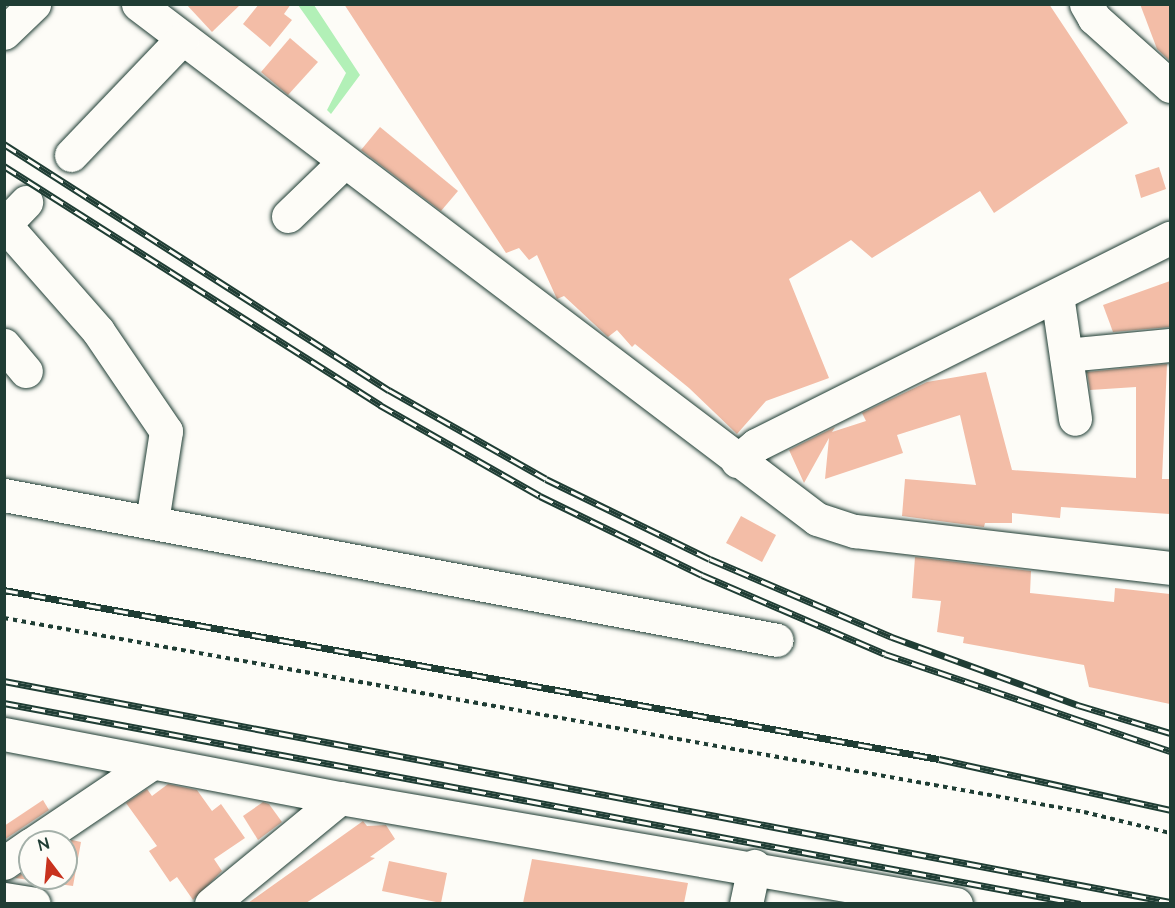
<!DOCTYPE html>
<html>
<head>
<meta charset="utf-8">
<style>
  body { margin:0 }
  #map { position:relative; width:1175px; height:908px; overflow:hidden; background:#fdfcf7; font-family:"Architects Daughter",sans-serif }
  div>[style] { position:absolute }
  .green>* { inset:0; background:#b2f0b7 }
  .building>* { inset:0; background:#f3bda7 }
  .path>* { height:4px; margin-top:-2px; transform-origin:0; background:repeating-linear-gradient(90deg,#1f3d34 0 4.5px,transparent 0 9px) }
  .roads { filter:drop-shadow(0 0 2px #1f3d34) drop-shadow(0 0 2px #1f3d34) }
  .street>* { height:33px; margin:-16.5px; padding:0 16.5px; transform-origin:16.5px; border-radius:16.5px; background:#fdfcf7 }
  .rail>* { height:7px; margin-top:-3.5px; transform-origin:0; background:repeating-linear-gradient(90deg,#fdfcf7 0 14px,#1f3d34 0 28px); box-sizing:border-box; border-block:2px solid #1f3d34 }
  span { translate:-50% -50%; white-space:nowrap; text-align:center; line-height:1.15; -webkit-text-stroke:4.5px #fdfcf7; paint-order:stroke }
  .frame { position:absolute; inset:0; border:6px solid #1f3d34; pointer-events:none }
  .north { position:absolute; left:18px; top:830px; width:60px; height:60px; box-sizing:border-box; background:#fdfcf7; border:2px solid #a4b0a9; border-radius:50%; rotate:344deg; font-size:16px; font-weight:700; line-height:24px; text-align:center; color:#1f3d34 }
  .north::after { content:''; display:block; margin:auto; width:21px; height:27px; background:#c8321e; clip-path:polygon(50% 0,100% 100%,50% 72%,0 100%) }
</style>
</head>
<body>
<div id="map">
  <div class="green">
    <i style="clip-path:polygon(298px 5px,314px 5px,360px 75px,331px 114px,327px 110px,346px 73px)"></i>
  </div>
  <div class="building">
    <i style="clip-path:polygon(186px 4px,241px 4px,212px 32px)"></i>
    <i style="clip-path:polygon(259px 4px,291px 4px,284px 14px,292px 20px,270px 47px,243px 24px)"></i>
    <i style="clip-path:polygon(344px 4px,1049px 4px,1128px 123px,994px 213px,980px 191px,872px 258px,851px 240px,789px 279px,829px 378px,766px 401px,737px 434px,689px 388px,635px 344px,632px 347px,617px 330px,608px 337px,564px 296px,557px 299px,537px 255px,529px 260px,519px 248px,506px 253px)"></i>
    <i style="clip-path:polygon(1140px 4px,1170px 4px,1170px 61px,1157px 49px)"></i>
    <i style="clip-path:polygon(290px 38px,318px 62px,288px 95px,261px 72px)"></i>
    <i style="clip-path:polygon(380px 127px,458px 191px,441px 211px,361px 150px)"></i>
    <i style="clip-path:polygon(1159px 167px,1166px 189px,1141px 198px,1135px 175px)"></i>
    <i style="clip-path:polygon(1170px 281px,1170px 327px,1113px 332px,1103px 305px)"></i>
    <i style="clip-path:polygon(1167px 364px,1162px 479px,1170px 479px,1170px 514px,1061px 507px,1060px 518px,1012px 513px,1012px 523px,985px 523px,984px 527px,902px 516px,905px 479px,976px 485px,960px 415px,897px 435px,903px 453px,825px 479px,829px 438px,804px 483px,789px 450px,835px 427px,832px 432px,866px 421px,862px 413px,927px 382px,986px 372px,1012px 470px,1136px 478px,1136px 387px,1090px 390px,1087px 372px)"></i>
    <i style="clip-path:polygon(741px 516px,776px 535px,762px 562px,726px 543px)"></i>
    <i style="clip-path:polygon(915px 557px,1031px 571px,1030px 593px,1114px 602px,1115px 588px,1170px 594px,1170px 704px,1089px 687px,1084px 665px,963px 643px,964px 637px,937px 632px,941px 601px,912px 598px)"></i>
    <i style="clip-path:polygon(168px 784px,197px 790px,212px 811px,221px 804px,245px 838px,214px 859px,222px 871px,193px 900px,177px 877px,170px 882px,149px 851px,157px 846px,126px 803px,147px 789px,152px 796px)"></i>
    <i style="clip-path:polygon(43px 800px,49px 810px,4px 840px,4px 826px)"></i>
    <i style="clip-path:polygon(263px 802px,269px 804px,282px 822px,258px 840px,243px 816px)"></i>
    <i style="clip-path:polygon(363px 821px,367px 826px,386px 825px,395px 839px,370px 857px,375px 858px,306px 903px,248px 903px)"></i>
    <i style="clip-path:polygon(72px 840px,81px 842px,73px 886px,15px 878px,30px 868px,30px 878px,66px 878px,66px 844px)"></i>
    <i style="clip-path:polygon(532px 859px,688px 883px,684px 903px,523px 903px)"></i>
    <i style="clip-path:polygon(389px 861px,447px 873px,441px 903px,382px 891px)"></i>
  </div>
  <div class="path">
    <i style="left:4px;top:618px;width:1097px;rotate:10.18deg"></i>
    <i style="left:1084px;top:812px;width:89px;rotate:13.7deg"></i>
  </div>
  <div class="roads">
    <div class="street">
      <i style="left:138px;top:4px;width:852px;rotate:37.18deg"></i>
      <i style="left:817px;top:519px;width:40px;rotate:18deg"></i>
      <i style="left:855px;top:531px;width:317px;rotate:6.7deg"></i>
      <i style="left:1086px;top:4px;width:16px;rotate:60deg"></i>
      <i style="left:1094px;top:18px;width:102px;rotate:41.8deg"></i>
      <i style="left:4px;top:33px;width:42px;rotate:-44deg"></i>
      <i style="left:71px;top:155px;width:161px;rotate:-46.3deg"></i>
      <i style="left:288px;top:216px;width:78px;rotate:-44deg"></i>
      <i style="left:4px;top:225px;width:32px;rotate:-46deg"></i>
      <i style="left:5px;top:225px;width:141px;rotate:48.7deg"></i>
      <i style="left:98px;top:331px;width:121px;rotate:55.8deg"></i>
      <i style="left:166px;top:431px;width:91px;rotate:98.8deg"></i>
      <i style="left:1057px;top:295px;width:125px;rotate:81.7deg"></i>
      <i style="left:4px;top:345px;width:34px;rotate:50deg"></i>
      <i style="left:1066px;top:355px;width:104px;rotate:-5.5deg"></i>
      <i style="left:737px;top:461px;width:25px;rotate:-40deg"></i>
      <i style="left:756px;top:445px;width:463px;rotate:-26.6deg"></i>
      <i style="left:4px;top:495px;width:786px;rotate:10.62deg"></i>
      <i style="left:4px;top:734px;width:342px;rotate:10.8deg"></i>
      <i style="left:340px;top:798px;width:625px;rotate:9.76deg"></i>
      <i style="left:35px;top:842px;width:141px;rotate:-34deg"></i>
      <i style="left:4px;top:863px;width:32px;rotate:-35deg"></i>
      <i style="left:4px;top:899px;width:30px;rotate:9deg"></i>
      <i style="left:211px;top:904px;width:167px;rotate:-39.4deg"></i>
      <i style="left:746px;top:904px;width:39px;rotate:-78deg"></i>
    </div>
  </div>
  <div class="rail">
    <i style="left:4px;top:144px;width:457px;rotate:32.6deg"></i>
    <i style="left:389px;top:390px;width:180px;rotate:29.5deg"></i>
    <i style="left:546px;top:479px;width:182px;rotate:26deg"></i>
    <i style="left:710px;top:559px;width:198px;rotate:23.2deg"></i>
    <i style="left:892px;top:637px;width:198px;rotate:20.1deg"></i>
    <i style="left:1078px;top:705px;width:96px;rotate:16.9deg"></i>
    <i style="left:4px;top:166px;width:446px;rotate:32.4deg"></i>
    <i style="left:380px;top:405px;width:184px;rotate:29.6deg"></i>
    <i style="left:540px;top:496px;width:180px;rotate:26deg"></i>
    <i style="left:702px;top:575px;width:199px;rotate:23.3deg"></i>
    <i style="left:885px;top:654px;width:301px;rotate:18.8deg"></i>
    <i style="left:4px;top:590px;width:950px;rotate:10.25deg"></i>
    <i style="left:939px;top:759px;width:237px;rotate:12.4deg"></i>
    <i style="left:4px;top:681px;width:1187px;rotate:10.73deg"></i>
    <i style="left:4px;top:703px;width:1095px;rotate:10.58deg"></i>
  </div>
  <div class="frame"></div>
  <div class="north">N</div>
</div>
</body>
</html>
